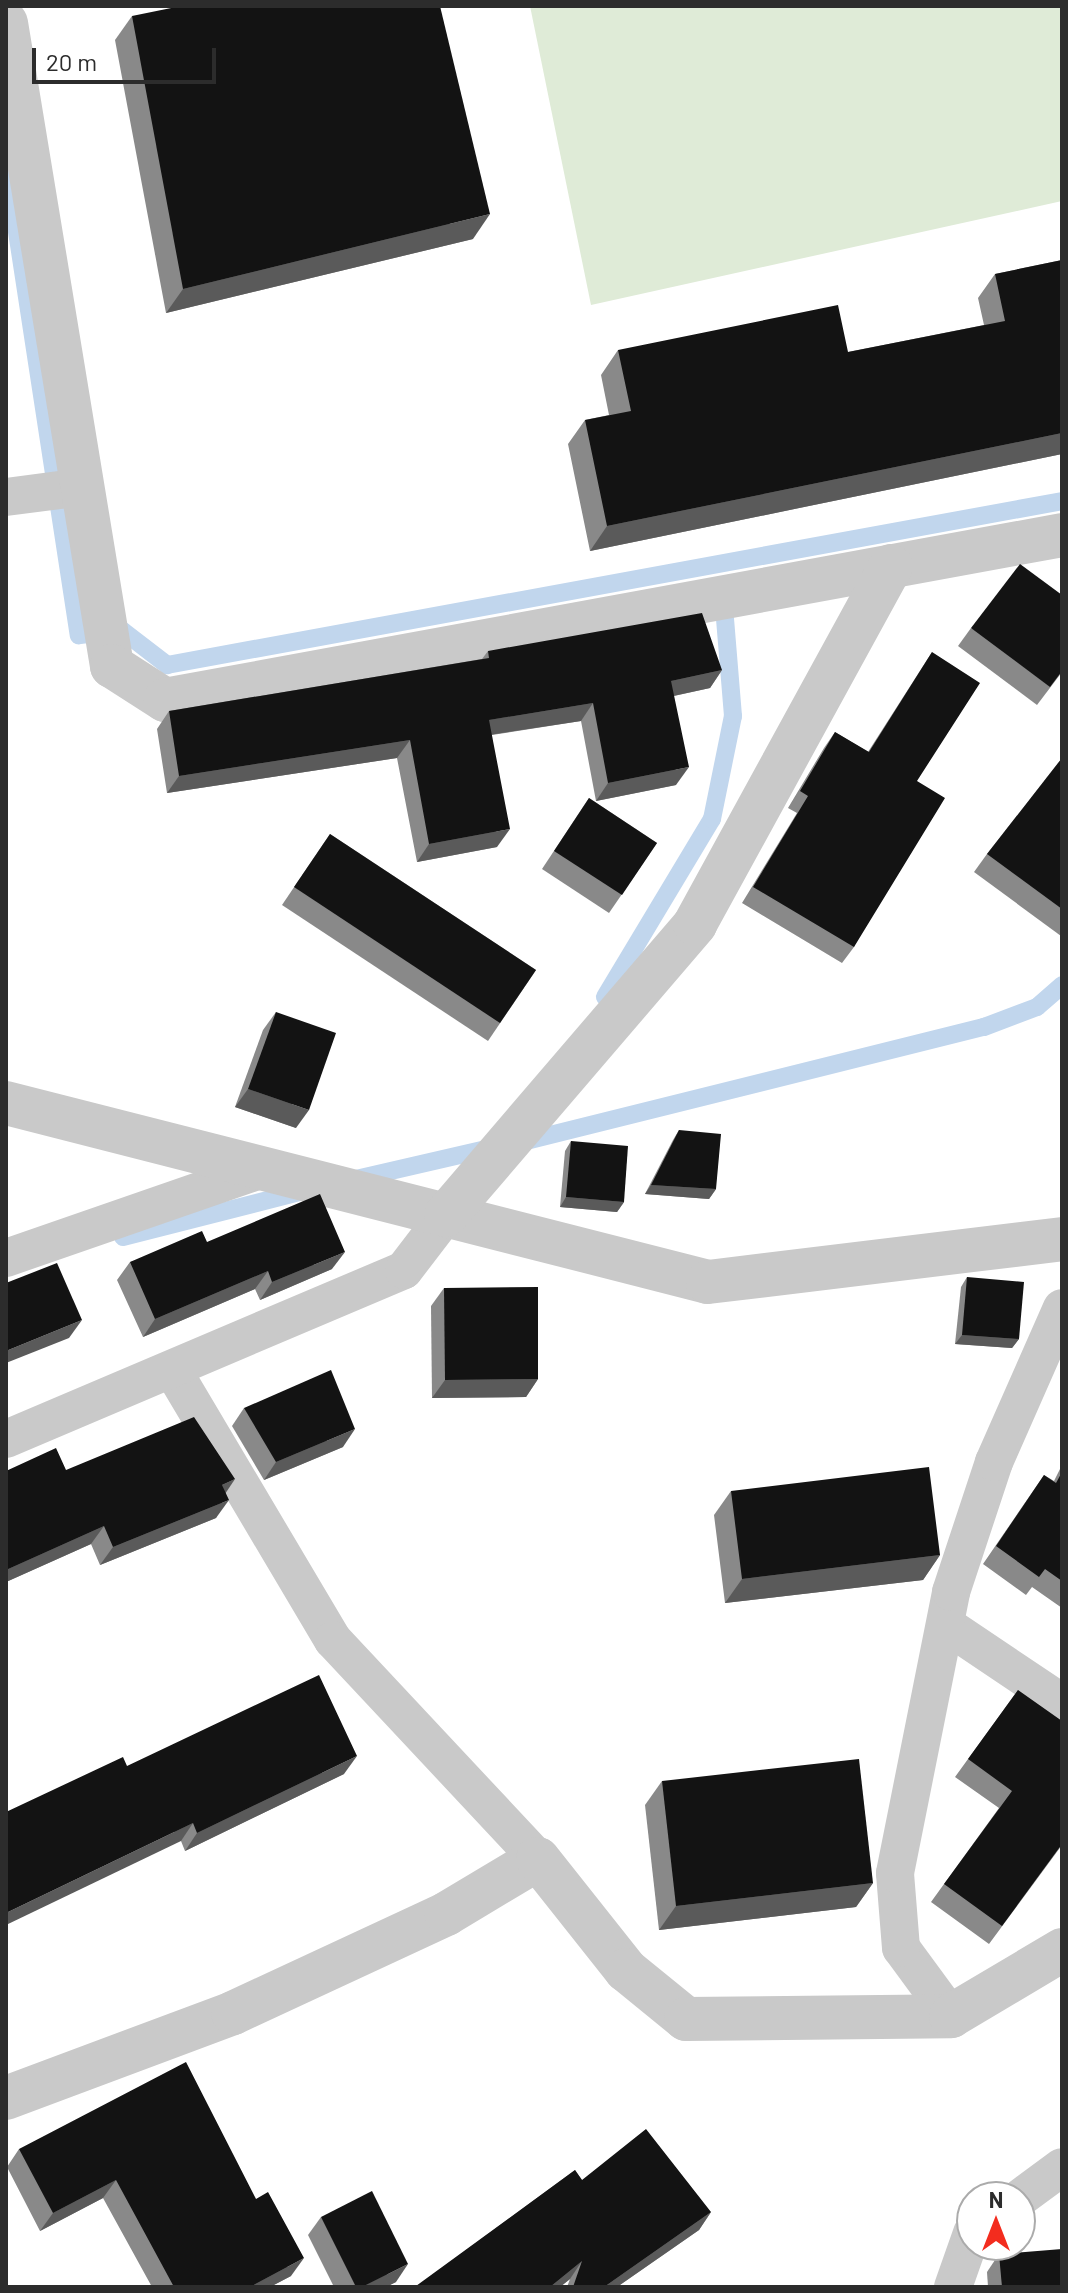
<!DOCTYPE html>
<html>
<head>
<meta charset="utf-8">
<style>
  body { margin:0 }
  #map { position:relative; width:1068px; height:2293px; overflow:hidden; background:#fff; font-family:Barlow,sans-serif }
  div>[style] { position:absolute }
  .green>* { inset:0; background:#dfebd7 }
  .stream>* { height:18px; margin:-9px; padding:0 9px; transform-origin:9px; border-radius:9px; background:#c1d6ed }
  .service>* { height:38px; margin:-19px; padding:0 19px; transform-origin:19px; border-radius:19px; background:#c9c9c9 }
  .minor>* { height:44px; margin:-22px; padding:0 22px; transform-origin:22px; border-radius:22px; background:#c9c9c9 }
  .wall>* { inset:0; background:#898989 }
  .shaded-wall>* { inset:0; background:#5a5a5a }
  .building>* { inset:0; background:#131313 }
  span { translate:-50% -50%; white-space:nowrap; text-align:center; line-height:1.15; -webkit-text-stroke:8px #fff; paint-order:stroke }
  .frame { position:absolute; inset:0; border:8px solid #2c2c2c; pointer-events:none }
  .north { position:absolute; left:956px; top:2181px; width:80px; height:80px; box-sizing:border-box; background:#fff; border:2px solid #ababab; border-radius:50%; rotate:0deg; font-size:22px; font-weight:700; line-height:32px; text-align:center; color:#2c2c2c }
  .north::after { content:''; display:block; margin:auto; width:28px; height:36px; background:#f32c1e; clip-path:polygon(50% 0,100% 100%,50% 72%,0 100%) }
  .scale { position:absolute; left:32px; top:48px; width:184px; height:36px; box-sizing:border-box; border:4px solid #2c2c2c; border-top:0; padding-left:10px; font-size:24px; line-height:28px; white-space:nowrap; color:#2c2c2c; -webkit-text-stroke:6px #fff; paint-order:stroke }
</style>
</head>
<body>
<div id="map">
  <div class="green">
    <i style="clip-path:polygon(530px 6px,1062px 6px,1062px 201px,591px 305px)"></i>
  </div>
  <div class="stream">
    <i style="left:6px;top:160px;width:481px;rotate:81.3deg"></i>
    <i style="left:79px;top:635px;width:44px;rotate:-5.2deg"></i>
    <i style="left:123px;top:631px;width:56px;rotate:37.7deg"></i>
    <i style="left:167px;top:665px;width:910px;rotate:-10.38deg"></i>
    <i style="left:605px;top:997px;width:208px;rotate:-59deg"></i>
    <i style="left:712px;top:819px;width:105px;rotate:-78.5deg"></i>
    <i style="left:733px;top:716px;width:121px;rotate:-94.7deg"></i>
    <i style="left:518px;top:1143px;width:480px;rotate:-14deg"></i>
    <i style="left:984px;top:1027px;width:57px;rotate:-20.7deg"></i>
    <i style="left:1037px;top:1007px;width:33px;rotate:-41deg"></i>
    <i style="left:356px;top:1179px;width:138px;rotate:-13deg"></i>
    <i style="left:123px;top:1237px;width:186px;rotate:-14.3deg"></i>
  </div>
  <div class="service">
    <i style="left:6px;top:497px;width:78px;rotate:-7.4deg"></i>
    <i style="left:6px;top:1258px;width:275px;rotate:-19.1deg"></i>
    <i style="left:175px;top:1374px;width:309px;rotate:59.3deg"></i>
    <i style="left:333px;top:1640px;width:300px;rotate:46.9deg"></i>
    <i style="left:6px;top:1439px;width:432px;rotate:-23deg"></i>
    <i style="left:404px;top:1270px;width:69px;rotate:-52.6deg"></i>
    <i style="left:949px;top:1627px;width:136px;rotate:33.9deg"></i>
    <i style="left:951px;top:2016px;width:84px;rotate:-126.3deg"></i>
    <i style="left:901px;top:1948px;width:75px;rotate:-94.6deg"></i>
    <i style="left:895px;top:1873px;width:287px;rotate:-78.7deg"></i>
    <i style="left:951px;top:1592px;width:137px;rotate:-71.7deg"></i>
    <i style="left:994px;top:1462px;width:168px;rotate:-66.2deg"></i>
    <i style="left:1020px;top:2198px;width:52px;rotate:-36.4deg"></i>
    <i style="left:953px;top:2287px;width:57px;rotate:-70.6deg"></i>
  </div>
  <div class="minor">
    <i style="left:6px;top:23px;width:652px;rotate:80.64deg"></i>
    <i style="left:112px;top:666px;width:63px;rotate:32.7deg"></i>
    <i style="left:165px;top:700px;width:912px;rotate:-10.42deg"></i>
    <i style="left:6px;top:1103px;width:724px;rotate:14.3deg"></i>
    <i style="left:708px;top:1282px;width:357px;rotate:-6.9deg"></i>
    <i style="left:446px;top:1215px;width:383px;rotate:-49.4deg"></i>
    <i style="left:695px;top:924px;width:408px;rotate:-61.3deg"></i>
    <i style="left:6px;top:2098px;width:242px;rotate:-20.5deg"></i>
    <i style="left:233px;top:2013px;width:235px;rotate:-24.9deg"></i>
    <i style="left:446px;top:1914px;width:107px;rotate:-30.9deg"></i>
    <i style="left:538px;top:1859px;width:142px;rotate:51.6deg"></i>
    <i style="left:626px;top:1970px;width:77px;rotate:39.2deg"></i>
    <i style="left:686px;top:2019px;width:265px;rotate:-0.6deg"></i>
    <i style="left:951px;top:2016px;width:129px;rotate:-30.7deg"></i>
  </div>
  <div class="wall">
    <i style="clip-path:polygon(132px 16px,473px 239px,166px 313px,115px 40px)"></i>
    <i style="clip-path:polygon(1062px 260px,1062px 454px,590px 551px,568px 444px,585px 420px,609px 415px,601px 375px,618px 350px,848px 352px,984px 325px,978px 298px,995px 274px)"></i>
    <i style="clip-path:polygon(971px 628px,1062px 672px,1037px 705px,958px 646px)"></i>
    <i style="clip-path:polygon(488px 651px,722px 670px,710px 688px,674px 696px,676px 785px,596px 801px,581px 721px,492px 735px,497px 847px,417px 862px,397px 758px,167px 793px,157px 729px,169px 711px,482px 659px)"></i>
    <i style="clip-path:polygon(932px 652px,917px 781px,854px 947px,842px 963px,742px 903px,797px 813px,788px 808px,824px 748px,835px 732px,868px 752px)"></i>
    <i style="clip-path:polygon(1062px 758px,1062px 934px,1061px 936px,974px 872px,987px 854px)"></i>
    <i style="clip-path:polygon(589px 798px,657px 843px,609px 913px,542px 869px)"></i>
    <i style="clip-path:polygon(330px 834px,536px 970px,488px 1041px,282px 905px)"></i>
    <i style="clip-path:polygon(276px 1012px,296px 1128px,235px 1107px,263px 1030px)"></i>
    <i style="clip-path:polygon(679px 1130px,716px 1189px,709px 1199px,645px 1194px,673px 1140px)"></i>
    <i style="clip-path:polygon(571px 1141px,624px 1202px,617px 1212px,560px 1207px,565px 1151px)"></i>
    <i style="clip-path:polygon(207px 1242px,332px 1269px,260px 1300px,255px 1289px,143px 1337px,117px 1280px,130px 1262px)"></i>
    <i style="clip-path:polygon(967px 1277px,1019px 1339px,1012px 1348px,955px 1344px,961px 1287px)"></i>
    <i style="clip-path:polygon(444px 1288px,538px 1379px,526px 1397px,432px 1398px,431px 1306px)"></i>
    <i style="clip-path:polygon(244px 1408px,343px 1447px,264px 1480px,232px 1426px)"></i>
    <i style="clip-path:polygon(1062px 1465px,1062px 1608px,1032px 1587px,1026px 1595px,983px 1564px,1044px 1475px,1054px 1481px)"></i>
    <i style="clip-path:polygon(66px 1470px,226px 1493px,216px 1518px,100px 1565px,91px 1544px,6px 1582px,6px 1471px)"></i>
    <i style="clip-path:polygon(731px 1491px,940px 1555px,923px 1580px,725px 1603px,714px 1515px)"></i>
    <i style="clip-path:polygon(1018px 1690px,1062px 1845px,989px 1944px,931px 1902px,999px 1808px,955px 1777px)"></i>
    <i style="clip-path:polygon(127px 1766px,344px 1774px,185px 1851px,181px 1841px)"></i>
    <i style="clip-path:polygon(662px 1781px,873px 1883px,856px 1907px,659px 1930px,645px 1805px)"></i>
    <i style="clip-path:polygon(19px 2149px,256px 2199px,291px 2276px,270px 2287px,152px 2287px,103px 2198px,40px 2231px,7px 2167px)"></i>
    <i style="clip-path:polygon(575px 2170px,582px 2180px,711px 2212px,699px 2230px,617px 2287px,567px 2287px,570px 2279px,560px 2287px,416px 2287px)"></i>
    <i style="clip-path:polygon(321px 2217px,396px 2282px,386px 2287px,334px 2287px,308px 2235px)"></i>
    <i style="clip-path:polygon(999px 2254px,1062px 2287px,988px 2287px,987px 2272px)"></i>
  </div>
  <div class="shaded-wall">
    <i style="clip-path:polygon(490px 214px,473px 239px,166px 313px,183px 289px)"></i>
    <i style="clip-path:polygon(1062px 433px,1062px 454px,590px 551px,607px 526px)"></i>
    <i style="clip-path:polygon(722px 670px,710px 688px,659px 699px,671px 681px)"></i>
    <i style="clip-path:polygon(593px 703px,581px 721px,476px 737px,489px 720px)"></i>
    <i style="clip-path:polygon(410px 740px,397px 758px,167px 793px,179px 776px)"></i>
    <i style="clip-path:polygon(689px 767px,676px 785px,596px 801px,608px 783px)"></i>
    <i style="clip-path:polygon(510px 829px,497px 847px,417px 862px,429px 844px)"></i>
    <i style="clip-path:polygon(248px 1089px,309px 1110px,296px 1128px,235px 1107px)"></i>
    <i style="clip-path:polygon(651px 1185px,716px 1189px,709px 1199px,645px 1194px)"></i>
    <i style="clip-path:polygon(566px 1197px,624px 1202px,617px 1212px,560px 1207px)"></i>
    <i style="clip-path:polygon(345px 1252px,332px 1269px,260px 1300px,272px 1282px)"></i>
    <i style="clip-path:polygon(268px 1271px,255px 1289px,143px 1337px,155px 1319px)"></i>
    <i style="clip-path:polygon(82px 1320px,69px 1338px,6px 1363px,6px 1351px)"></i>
    <i style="clip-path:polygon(962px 1335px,1019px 1339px,1012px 1348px,955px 1344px)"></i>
    <i style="clip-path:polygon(538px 1379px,526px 1397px,432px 1398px,445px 1380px)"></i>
    <i style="clip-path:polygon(355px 1429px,343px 1447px,264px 1480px,276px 1462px)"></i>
    <i style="clip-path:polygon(235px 1479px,223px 1497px,222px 1485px)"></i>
    <i style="clip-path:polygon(229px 1500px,216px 1518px,100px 1565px,113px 1547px)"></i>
    <i style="clip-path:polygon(104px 1526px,91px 1544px,6px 1582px,6px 1570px)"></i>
    <i style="clip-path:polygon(940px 1555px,923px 1580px,725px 1603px,742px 1579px)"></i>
    <i style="clip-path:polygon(357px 1756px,344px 1774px,185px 1851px,197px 1833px)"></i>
    <i style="clip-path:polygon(193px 1823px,181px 1841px,6px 1925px,6px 1913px)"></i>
    <i style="clip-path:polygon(873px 1883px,856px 1907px,659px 1930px,676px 1906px)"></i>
    <i style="clip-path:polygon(116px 2180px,103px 2198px,40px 2231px,53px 2213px)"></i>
    <i style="clip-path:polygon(711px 2212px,699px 2230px,617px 2287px,604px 2287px)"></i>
    <i style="clip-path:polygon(304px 2258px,291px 2276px,270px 2287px,250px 2287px)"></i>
    <i style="clip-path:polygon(582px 2261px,570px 2279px,560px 2287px,550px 2287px)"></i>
    <i style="clip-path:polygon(408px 2264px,396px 2282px,386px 2287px,362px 2287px)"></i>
  </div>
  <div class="building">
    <i style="clip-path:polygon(181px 6px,440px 6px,490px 214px,183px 289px,132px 16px)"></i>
    <i style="clip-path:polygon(1062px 260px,1062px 433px,607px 526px,585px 420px,631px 411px,618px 350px,838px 305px,848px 352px,1005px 321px,995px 274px)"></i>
    <i style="clip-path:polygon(1020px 564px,1062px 595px,1062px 671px,1050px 687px,971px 628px)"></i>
    <i style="clip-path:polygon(702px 613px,722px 670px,671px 681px,689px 767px,608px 783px,593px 703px,489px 720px,510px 829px,429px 844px,410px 740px,179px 776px,169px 711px,489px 658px,488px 651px)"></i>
    <i style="clip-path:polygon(932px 652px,980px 683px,917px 781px,945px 798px,854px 947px,753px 887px,808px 796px,800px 791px,835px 732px,869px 752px)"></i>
    <i style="clip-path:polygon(1062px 758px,1062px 909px,987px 854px)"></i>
    <i style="clip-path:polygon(589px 798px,657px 843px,622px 895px,554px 851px)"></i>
    <i style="clip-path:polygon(330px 834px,536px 970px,500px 1023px,294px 887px)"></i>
    <i style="clip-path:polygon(276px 1012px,336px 1033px,309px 1110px,248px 1089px)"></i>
    <i style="clip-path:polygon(679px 1130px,721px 1134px,716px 1189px,651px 1185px)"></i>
    <i style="clip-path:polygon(571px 1141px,628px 1146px,624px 1202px,566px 1197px)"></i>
    <i style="clip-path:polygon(320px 1194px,345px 1252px,272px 1282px,268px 1271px,155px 1319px,130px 1262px,202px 1231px,207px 1242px)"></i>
    <i style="clip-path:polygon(57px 1263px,82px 1320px,6px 1351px,6px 1283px)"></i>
    <i style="clip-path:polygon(967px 1277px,1024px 1282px,1019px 1339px,962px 1335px)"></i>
    <i style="clip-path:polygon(538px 1287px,538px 1379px,445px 1380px,444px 1288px)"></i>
    <i style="clip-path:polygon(331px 1370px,355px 1429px,276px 1462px,244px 1408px)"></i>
    <i style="clip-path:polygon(194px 1417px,235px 1479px,222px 1485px,229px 1500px,113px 1547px,104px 1526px,6px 1570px,6px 1471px,56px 1448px,66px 1470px)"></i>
    <i style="clip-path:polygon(929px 1467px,940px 1555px,742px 1579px,731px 1491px)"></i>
    <i style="clip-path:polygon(1062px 1472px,1062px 1581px,1045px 1569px,1039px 1577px,996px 1546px,1044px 1475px,1056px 1483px)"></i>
    <i style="clip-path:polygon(319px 1675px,357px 1756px,197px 1833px,193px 1823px,6px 1913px,6px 1812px,123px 1757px,127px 1766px)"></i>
    <i style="clip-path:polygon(1018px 1690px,1062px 1721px,1062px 1844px,1002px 1926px,944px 1884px,1012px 1791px,968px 1759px)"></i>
    <i style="clip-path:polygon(859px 1759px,873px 1883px,676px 1906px,662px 1781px)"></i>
    <i style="clip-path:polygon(186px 2062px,256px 2199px,268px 2192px,304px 2258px,250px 2287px,174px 2287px,116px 2180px,53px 2213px,19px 2149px)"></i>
    <i style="clip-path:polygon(646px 2129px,711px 2212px,604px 2287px,573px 2287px,582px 2261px,550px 2287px,417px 2287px,416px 2286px,575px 2170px,582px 2180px)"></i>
    <i style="clip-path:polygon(372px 2191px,408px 2264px,362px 2287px,356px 2287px,321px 2217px)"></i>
    <i style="clip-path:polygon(1062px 2249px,1062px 2287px,1002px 2287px,999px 2254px)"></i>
  </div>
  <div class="frame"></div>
  <div class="north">N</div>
  <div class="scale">20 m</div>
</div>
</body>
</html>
